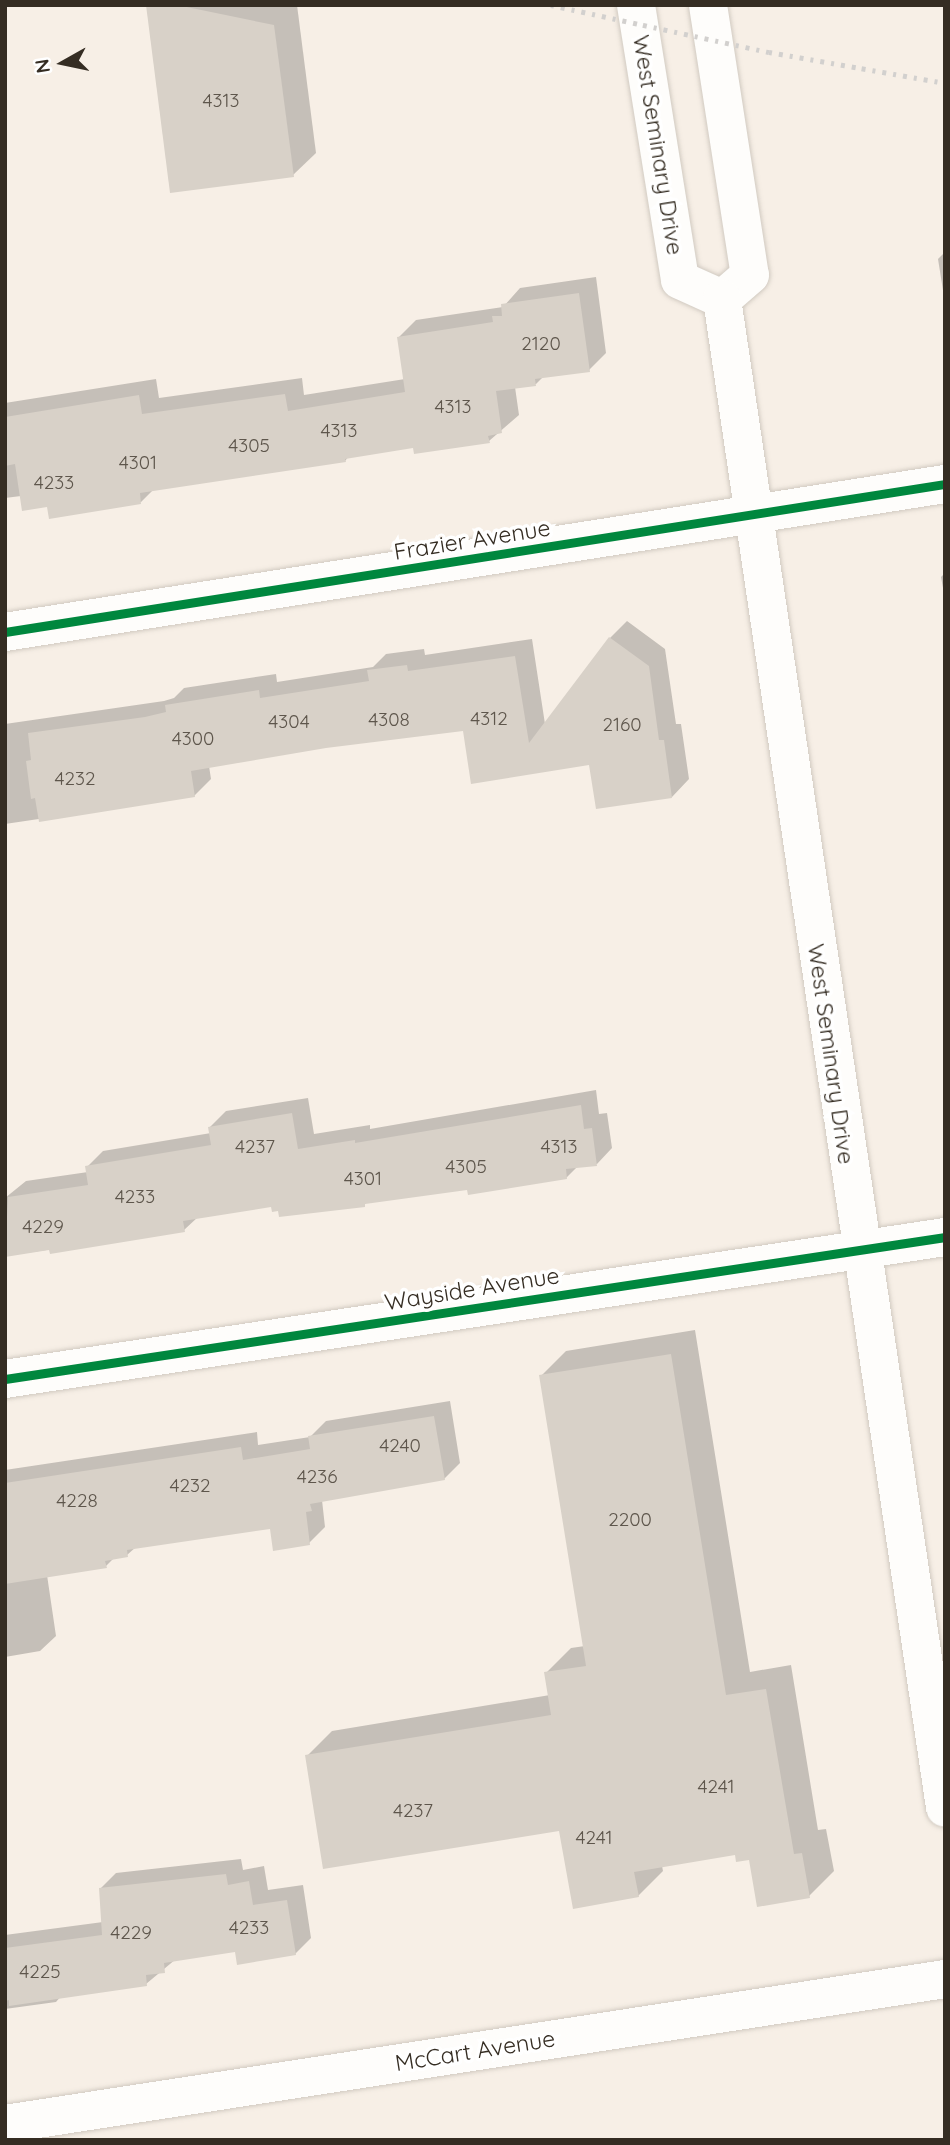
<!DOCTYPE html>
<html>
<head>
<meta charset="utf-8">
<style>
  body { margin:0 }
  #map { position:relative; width:950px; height:2145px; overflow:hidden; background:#f7efe6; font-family:Quicksand,sans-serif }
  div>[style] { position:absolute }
  .shadow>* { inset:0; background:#0003 }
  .building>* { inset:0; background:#d8d1c8 }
  .roads { filter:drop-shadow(0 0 2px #d1cac1) drop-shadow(0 0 2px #d1cac1) }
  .minor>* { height:38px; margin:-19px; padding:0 19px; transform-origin:19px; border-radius:19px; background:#fefdfb }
  .secondary>* { height:38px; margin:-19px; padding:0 19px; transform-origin:19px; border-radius:19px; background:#fefdfb }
  .rail>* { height:5px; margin-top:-2.5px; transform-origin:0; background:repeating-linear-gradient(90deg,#d2d0ce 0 3.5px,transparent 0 10.5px) }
  .cycleway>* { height:9px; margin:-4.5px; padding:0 4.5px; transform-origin:4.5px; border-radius:4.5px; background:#00873e }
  span { translate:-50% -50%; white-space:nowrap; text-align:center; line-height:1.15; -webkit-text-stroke:7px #fff; paint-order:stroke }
  .number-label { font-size:19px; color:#5e564c }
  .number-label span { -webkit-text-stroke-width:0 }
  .street-label { font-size:23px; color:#352d23 }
  .frame { position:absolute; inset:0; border:7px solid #352d23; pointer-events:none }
  .north { position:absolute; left:28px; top:28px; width:70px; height:70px; -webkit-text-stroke:5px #fff; paint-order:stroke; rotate:261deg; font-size:19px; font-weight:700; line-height:28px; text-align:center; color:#352d23 }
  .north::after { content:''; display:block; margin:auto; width:24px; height:32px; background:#352d23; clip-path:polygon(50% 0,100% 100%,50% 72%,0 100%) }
</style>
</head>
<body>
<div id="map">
  <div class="shadow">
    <i style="clip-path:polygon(148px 5px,297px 5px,316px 153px,293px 175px)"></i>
    <i style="clip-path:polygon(945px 252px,945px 303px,938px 259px)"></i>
    <i style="clip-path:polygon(596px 277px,606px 353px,589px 370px,544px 376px,536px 384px,515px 387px,519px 415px,489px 441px,414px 446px,349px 456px,345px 461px,154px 489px,141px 502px,49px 505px,21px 496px,5px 498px,5px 403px,156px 379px,159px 398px,302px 378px,304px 395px,405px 379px,399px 337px,416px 320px,503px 307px,520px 288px)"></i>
    <i style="clip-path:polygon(945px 573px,945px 599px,941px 577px)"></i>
    <i style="clip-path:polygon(627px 621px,665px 649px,676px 724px,681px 724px,689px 779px,672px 797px,591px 763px,464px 729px,326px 746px,209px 766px,211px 779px,194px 796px,5px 824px,5px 724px,164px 701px,174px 698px,184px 688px,276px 674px,277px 682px,373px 667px,386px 654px,424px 649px,425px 655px,532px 639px,545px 724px,610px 638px)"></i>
    <i style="clip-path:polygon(596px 1090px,599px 1114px,607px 1113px,612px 1148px,597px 1164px,578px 1166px,566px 1178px,468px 1188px,367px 1202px,364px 1205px,280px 1209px,272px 1205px,198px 1217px,184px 1230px,5px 1256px,5px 1198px,26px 1181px,88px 1172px,87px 1167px,103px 1151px,211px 1133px,210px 1127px,226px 1111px,308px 1098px,314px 1134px,370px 1125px,370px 1129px)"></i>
    <i style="clip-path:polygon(695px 1330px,750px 1672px,791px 1665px,818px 1830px,826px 1829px,834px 1871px,809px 1896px,751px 1858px,737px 1853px,662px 1866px,663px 1871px,638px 1896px,560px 1829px,307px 1756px,332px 1731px,550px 1695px,546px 1673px,571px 1648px,585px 1646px,541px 1376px,566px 1351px)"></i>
    <i style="clip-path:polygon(450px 1401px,460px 1463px,444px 1479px,322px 1500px,325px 1527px,309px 1543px,272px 1527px,136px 1547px,127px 1555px,114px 1558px,106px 1566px,47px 1575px,56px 1636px,40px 1651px,5px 1657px,5px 1470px,257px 1432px,258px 1445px,310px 1437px,326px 1421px)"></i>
    <i style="clip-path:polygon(241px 1859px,243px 1870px,264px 1866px,268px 1890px,303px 1885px,311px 1938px,295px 1954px,237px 1950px,176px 1959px,146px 1984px,62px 1995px,56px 2002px,5px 2009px,5px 1935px,103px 1922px,100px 1889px,116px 1873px)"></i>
  </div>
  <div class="building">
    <i style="clip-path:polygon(146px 5px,177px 5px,274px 25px,294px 177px,170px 193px)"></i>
    <i style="clip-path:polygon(579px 293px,590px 372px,535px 379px,536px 386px,496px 391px,502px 433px,488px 436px,490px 443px,414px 454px,413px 448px,345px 459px,346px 462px,140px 493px,141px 504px,49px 519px,47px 507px,22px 511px,15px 464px,5px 466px,5px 417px,139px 395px,142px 414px,285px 394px,288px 411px,405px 392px,397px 337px,493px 322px,492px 316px,502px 316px,501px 304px)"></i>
    <i style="clip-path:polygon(609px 637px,649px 666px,659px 740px,664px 740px,672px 798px,596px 809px,589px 765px,471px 784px,463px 731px,326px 748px,191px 771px,195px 797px,39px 822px,35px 798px,31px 799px,26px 761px,31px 760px,28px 733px,145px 717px,166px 712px,165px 705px,259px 690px,260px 698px,369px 681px,367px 670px,407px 665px,408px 671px,515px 656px,529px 743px)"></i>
    <i style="clip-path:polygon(581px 1105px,584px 1129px,592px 1128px,597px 1166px,566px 1169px,567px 1179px,468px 1195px,467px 1190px,365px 1204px,365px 1207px,279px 1217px,278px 1211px,272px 1212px,271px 1207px,183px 1221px,185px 1232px,50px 1254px,49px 1250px,5px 1257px,8px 1197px,88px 1185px,85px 1166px,211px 1145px,208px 1127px,292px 1113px,298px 1149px,355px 1140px,355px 1143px)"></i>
    <i style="clip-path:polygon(671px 1354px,726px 1695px,766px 1689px,794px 1854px,802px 1853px,810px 1898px,757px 1907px,749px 1860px,736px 1862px,735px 1855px,634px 1872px,639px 1897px,573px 1909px,559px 1831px,323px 1869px,305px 1755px,551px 1715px,544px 1672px,586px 1666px,539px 1375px)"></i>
    <i style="clip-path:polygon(434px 1416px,445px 1480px,310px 1504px,312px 1511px,306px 1512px,310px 1545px,273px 1551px,270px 1529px,127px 1550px,128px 1557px,105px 1561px,107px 1568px,5px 1584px,5px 1483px,241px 1447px,243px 1460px,310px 1449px,308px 1436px)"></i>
    <i style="clip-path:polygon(226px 1874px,228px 1885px,249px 1881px,253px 1905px,287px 1900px,296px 1955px,237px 1965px,235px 1952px,164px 1963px,165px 1973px,146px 1975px,147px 1986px,9px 2006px,9px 2000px,5px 2001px,5px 1948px,102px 1935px,99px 1888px)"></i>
  </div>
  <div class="roads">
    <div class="minor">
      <i style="left:5px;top:632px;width:952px;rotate:-8.95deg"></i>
      <i style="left:5px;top:1379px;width:951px;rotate:-8.59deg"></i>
    </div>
    <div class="secondary">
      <i style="left:636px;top:5px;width:278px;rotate:80.9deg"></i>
      <i style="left:680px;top:280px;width:46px;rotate:24.3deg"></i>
      <i style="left:708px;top:5px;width:273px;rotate:81.2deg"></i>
      <i style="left:750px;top:275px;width:37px;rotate:139deg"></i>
      <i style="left:722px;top:299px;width:1525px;rotate:81.59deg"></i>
      <i style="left:5px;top:2124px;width:951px;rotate:-8.77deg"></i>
    </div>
  </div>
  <div class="rail">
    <i style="left:551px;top:5px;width:223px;rotate:12.2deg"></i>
    <i style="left:769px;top:52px;width:179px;rotate:10deg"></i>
  </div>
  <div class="cycleway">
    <i style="left:5px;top:632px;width:952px;rotate:-8.95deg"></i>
    <i style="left:5px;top:1379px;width:951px;rotate:-8.59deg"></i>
  </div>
  <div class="number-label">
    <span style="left:221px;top:101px">4313</span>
    <span style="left:541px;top:344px">2120</span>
    <span style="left:453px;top:407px">4313</span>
    <span style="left:339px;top:431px">4313</span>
    <span style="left:249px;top:446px">4305</span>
    <span style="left:138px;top:463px">4301</span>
    <span style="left:54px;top:483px">4233</span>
    <span style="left:489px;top:719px">4312</span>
    <span style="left:389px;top:720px">4308</span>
    <span style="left:289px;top:722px">4304</span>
    <span style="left:622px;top:725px">2160</span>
    <span style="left:193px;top:739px">4300</span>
    <span style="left:75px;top:779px">4232</span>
    <span style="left:255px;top:1147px">4237</span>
    <span style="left:559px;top:1147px">4313</span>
    <span style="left:466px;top:1167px">4305</span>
    <span style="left:363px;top:1179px">4301</span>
    <span style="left:135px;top:1197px">4233</span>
    <span style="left:43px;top:1227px">4229</span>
    <span style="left:400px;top:1446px">4240</span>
    <span style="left:317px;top:1477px">4236</span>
    <span style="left:190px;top:1486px">4232</span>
    <span style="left:77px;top:1501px">4228</span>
    <span style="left:630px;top:1520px">2200</span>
    <span style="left:716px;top:1787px">4241</span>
    <span style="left:413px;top:1811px">4237</span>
    <span style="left:594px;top:1838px">4241</span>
    <span style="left:249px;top:1928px">4233</span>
    <span style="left:131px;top:1933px">4229</span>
    <span style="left:40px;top:1972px">4225</span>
  </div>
  <div class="street-label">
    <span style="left:658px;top:145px;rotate:81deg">West Seminary Drive</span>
    <span style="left:472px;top:540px;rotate:-9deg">Frazier Avenue</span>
    <span style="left:831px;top:1054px;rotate:82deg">West Seminary Drive</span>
    <span style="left:472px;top:1289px;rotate:-9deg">Wayside Avenue</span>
    <span style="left:475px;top:2051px;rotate:-9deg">McCart Avenue</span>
  </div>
  <div class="frame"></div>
  <div class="north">N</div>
</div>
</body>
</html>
